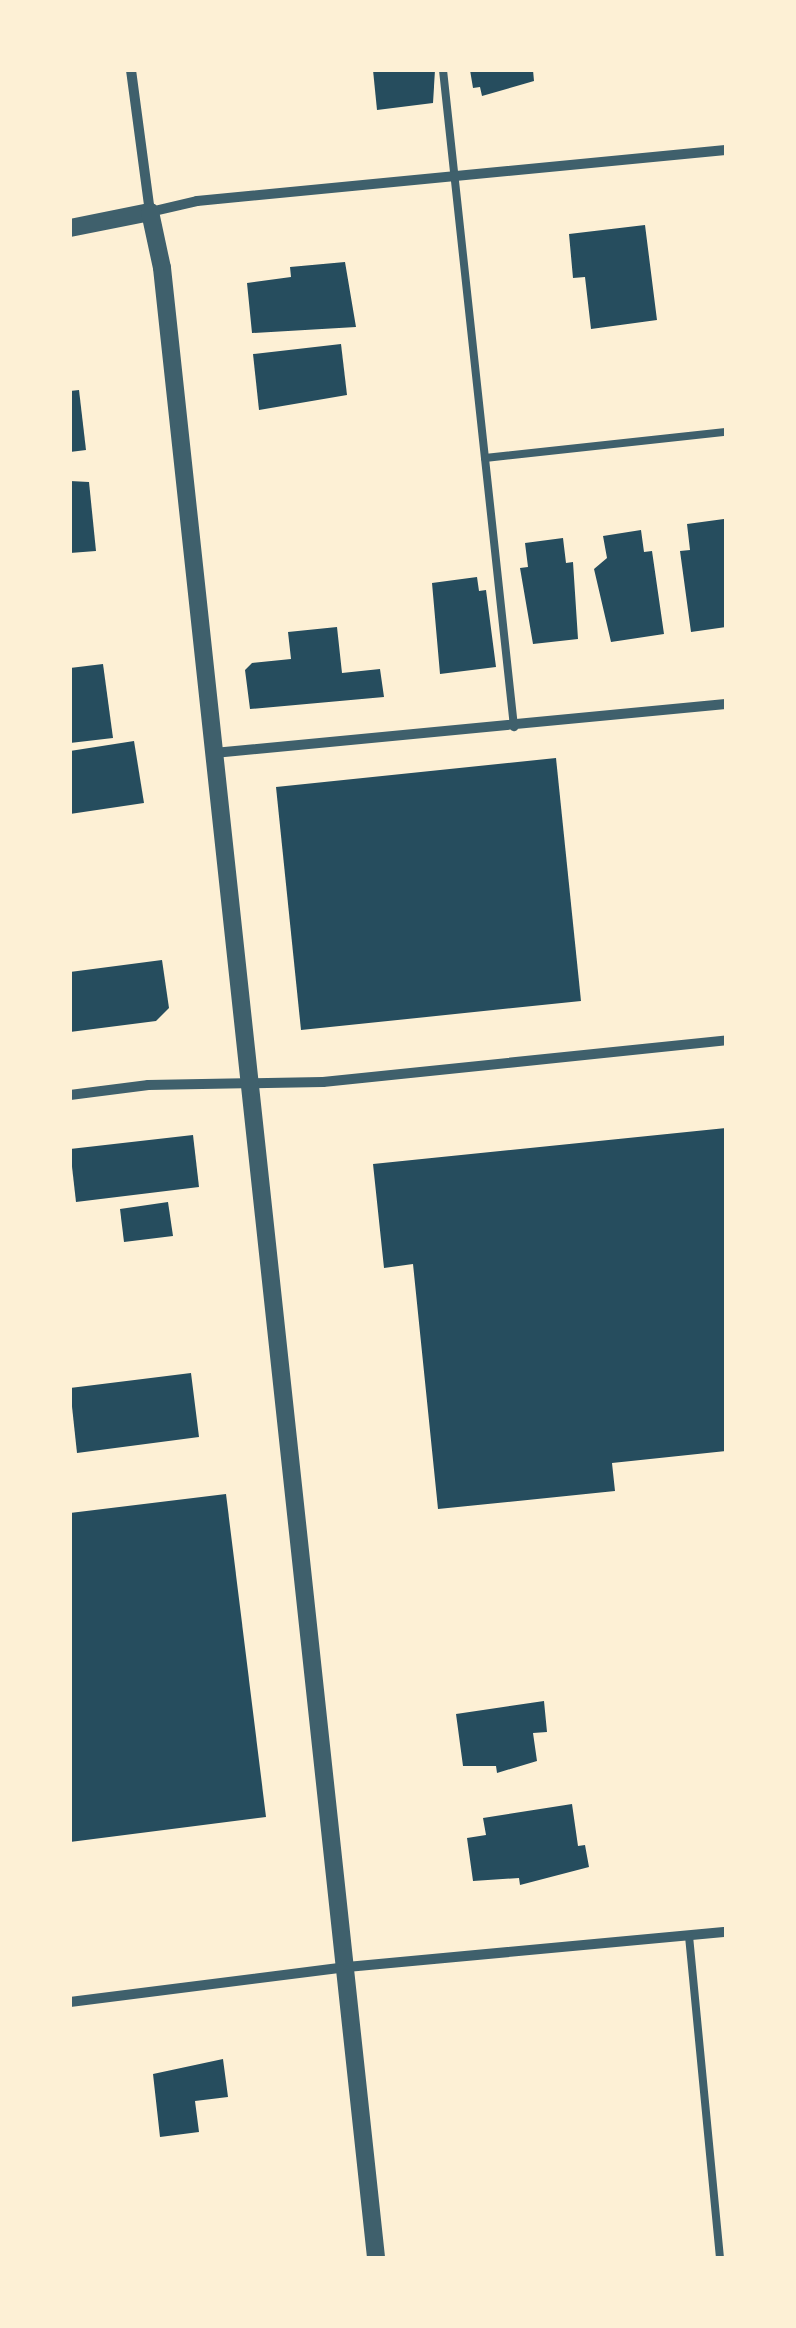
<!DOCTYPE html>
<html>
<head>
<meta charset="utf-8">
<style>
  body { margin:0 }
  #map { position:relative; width:796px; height:2328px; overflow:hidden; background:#fdf0d5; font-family:"Source Serif 4",serif }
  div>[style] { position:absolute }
  .building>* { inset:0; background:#264d5e }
  .service>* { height:8px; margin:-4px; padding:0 4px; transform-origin:4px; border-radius:4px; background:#3f606c }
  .minor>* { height:10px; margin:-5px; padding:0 5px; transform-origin:5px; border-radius:5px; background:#3f606c }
  .tertiary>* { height:18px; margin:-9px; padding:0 9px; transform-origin:9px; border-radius:9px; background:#3f606c }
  span { translate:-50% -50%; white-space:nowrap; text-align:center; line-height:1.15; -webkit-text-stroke:10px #fdf0d5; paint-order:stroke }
  .frame { position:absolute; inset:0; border:72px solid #fdf0d5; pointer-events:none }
</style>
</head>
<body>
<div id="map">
  <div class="building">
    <i style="clip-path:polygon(373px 70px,435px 70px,433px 103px,377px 110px)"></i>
    <i style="clip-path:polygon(470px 70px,533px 70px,534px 81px,482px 96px,480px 87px,473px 88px)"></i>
    <i style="clip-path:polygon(645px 225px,657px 320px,591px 329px,585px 277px,573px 278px,569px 234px)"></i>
    <i style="clip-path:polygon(345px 262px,356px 327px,252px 333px,247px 283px,291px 277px,290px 267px)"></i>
    <i style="clip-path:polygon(341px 344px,347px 395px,259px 410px,253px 354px)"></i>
    <i style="clip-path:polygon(79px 390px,86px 450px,70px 452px,70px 391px)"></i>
    <i style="clip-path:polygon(70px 481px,89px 482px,96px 551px,70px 553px)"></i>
    <i style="clip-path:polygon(724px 519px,726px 627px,691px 632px,680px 551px,690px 550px,687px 524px)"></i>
    <i style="clip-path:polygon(641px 530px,644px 552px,652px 551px,664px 634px,611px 642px,594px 569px,607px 558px,603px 536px)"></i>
    <i style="clip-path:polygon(563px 538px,566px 563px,573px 562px,578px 639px,533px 644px,520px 568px,528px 567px,525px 543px)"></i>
    <i style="clip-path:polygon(477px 577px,479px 591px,486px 590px,496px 667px,440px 674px,432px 583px)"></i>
    <i style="clip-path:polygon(337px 627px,342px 673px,380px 669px,384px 697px,250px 709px,245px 670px,252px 663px,291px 659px,288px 632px)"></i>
    <i style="clip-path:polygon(103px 664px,113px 738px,70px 743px,70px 668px)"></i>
    <i style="clip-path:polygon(134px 741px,144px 803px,70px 814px,70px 751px)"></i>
    <i style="clip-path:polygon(556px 758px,581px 1001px,301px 1030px,276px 787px)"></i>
    <i style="clip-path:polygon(162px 960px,169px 1008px,156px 1021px,70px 1032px,70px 972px)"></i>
    <i style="clip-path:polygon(726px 1128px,726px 1451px,612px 1463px,615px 1491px,438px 1509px,413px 1264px,384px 1268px,373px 1164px)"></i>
    <i style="clip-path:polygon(193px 1135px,199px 1187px,76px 1202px,70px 1149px)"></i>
    <i style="clip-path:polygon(168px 1202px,173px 1236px,124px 1242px,120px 1209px)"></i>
    <i style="clip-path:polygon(191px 1373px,199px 1437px,77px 1453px,70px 1388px)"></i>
    <i style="clip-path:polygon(226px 1494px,266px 1817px,70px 1842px,70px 1513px)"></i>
    <i style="clip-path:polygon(544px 1701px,547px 1732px,533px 1733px,537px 1761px,497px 1773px,496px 1766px,463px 1766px,456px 1714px)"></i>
    <i style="clip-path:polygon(572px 1804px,578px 1846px,585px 1845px,589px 1867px,520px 1885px,519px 1878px,473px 1881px,467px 1838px,486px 1835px,483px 1818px)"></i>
    <i style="clip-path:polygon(223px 2059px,228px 2097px,195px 2101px,199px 2132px,160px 2137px,153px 2074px)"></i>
  </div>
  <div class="service">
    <i style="left:443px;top:70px;width:661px;rotate:83.83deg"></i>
    <i style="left:485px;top:458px;width:242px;rotate:-6.2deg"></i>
    <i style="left:689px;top:1936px;width:323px;rotate:84.5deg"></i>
  </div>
  <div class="minor">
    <i style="left:131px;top:70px;width:143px;rotate:82.4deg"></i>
    <i style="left:150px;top:212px;width:48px;rotate:-13.2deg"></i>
    <i style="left:197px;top:201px;width:531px;rotate:-5.51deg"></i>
    <i style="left:214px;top:753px;width:514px;rotate:-5.47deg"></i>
    <i style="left:70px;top:1095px;width:79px;rotate:-7.3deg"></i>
    <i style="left:148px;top:1085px;width:175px;rotate:-1deg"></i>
    <i style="left:323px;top:1082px;width:405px;rotate:-5.9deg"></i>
    <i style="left:70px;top:2002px;width:279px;rotate:-7.2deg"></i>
    <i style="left:347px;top:1967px;width:381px;rotate:-5.3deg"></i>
  </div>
  <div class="tertiary">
    <i style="left:70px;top:228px;width:82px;rotate:-11.3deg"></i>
    <i style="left:150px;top:212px;width:57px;rotate:77.9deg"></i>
    <i style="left:162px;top:268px;width:2001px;rotate:83.86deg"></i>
  </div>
  <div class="frame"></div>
</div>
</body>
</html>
